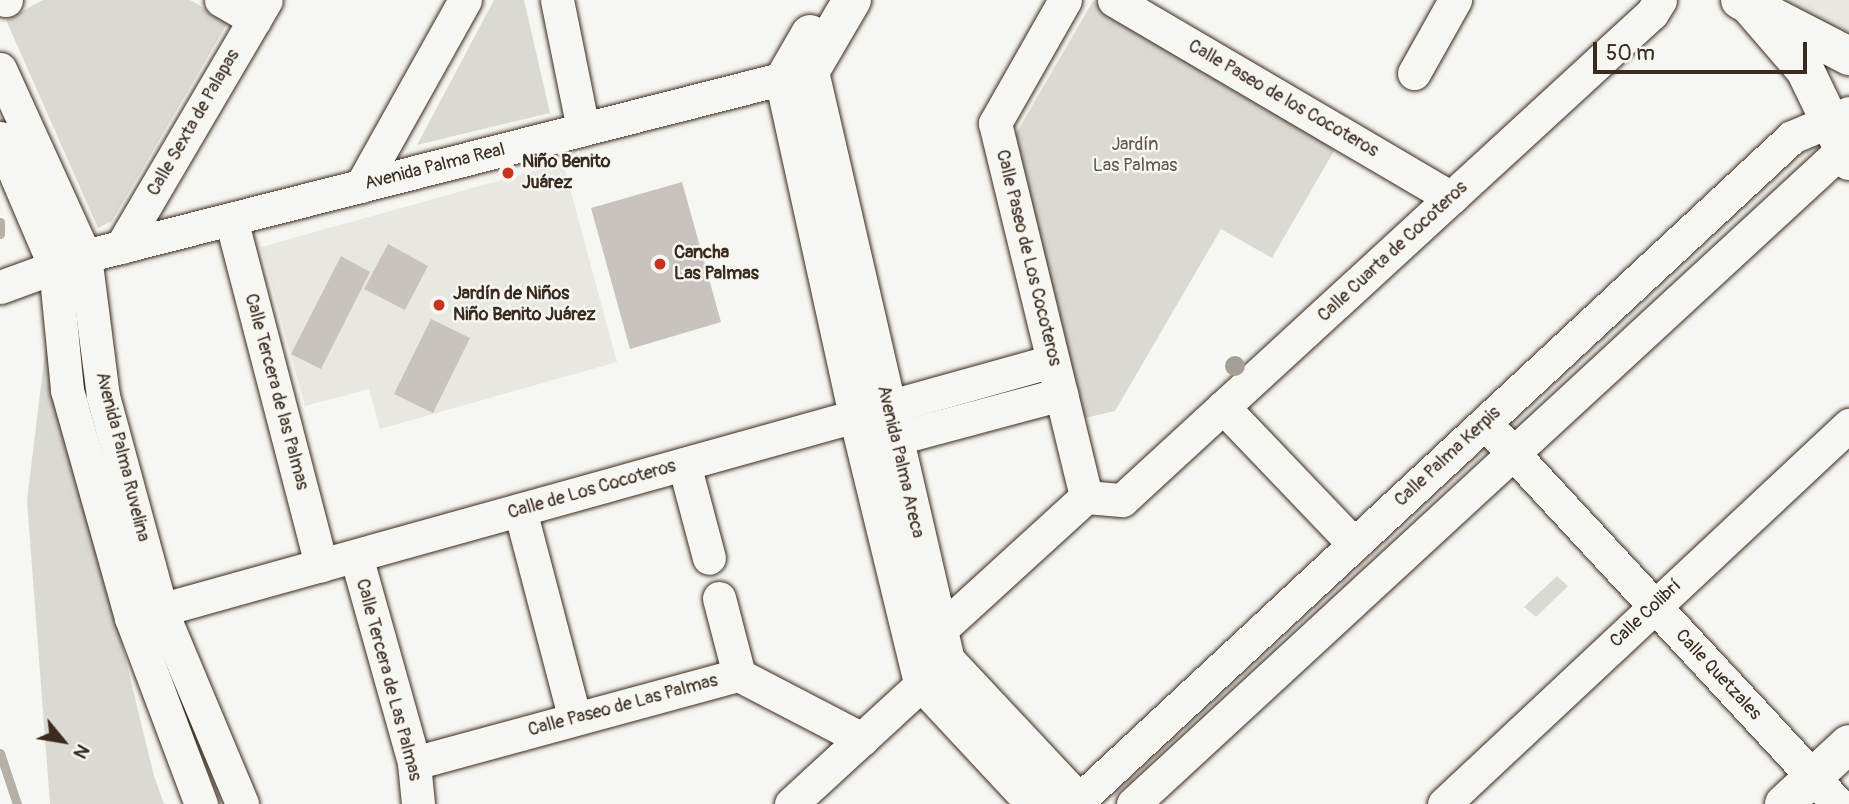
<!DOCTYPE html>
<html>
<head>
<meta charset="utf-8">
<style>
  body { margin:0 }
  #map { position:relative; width:1849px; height:804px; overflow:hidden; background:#f6f6f2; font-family:Pangolin,sans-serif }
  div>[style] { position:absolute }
  .built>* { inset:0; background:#e8e7e2 }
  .green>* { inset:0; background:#dad9d3 }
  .stream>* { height:9px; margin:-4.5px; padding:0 4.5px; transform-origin:4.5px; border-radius:4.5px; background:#b6b0a9 }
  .building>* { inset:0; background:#c8c3be }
  .roads { filter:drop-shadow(0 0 2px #3b2a1e) drop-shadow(0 0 2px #3b2a1e) }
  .street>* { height:33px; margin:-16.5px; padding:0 16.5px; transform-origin:16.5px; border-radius:16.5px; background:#f6f6f2 }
  .secondary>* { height:38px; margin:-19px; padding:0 19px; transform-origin:19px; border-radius:19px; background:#f6f6f2 }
  .trees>* { width:20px; height:20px; margin:-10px; border-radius:50%; background:#a59e96 }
  .dots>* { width:19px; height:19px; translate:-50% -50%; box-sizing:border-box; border:4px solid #f6f6f2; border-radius:50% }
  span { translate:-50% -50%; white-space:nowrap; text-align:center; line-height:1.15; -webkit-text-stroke:5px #f6f6f2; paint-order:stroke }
  .street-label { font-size:18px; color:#3b2a1e }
  .park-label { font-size:18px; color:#63564b }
  .poi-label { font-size:18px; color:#3b2a1e; font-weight:700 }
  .left { translate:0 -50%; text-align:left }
  .north { position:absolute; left:28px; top:706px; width:70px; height:70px; -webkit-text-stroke:5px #f6f6f2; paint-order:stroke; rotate:120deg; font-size:19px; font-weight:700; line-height:28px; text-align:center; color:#3b2a1e }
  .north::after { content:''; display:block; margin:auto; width:24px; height:32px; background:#3b2a1e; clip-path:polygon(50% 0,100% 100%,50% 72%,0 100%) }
  .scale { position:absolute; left:1593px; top:42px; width:214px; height:32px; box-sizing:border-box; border:4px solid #3b2a1e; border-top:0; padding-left:9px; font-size:21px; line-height:24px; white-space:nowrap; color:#3b2a1e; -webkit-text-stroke:5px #f6f6f2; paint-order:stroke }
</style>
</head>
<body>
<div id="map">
  <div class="built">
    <i style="clip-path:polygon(1774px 0,1849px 0,1849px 38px)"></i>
    <i style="clip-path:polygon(563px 163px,617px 362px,380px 429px,369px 389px,305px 406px,261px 247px)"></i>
  </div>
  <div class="green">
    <i style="clip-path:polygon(43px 0,190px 0,228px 22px,112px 221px,98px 228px,6px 20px)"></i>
    <i style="clip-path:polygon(494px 0,524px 0,550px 113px,417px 145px)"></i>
    <i style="clip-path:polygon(1093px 1px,1338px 144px,1272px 258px,1221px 229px,1115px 411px,1085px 418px,1013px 139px)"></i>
    <i style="clip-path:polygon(47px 337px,154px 776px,164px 804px,50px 804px,27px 500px)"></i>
    <i style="clip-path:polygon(1557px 576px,1568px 586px,1536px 617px,1524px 607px)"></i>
  </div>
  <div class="stream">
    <i style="left:0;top:222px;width:12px;rotate:90deg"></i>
    <i style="left:0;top:753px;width:54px;rotate:71.6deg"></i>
  </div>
  <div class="building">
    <i style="clip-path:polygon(682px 182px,721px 322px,630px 349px,591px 208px)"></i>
    <i style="clip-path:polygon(388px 244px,428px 266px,405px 310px,364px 289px)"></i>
    <i style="clip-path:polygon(341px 256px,370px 272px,321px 369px,291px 354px)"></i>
    <i style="clip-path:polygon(431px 319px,470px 338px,433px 413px,394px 394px)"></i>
  </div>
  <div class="roads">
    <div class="street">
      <i style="left:5px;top:0;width:1px"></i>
      <i style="left:221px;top:0;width:39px;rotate:30deg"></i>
      <i style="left:557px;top:0;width:132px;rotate:78.6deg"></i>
      <i style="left:1065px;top:0;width:142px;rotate:119.6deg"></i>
      <i style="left:995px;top:123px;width:385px;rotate:76.3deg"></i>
      <i style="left:1086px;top:497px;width:36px;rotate:5deg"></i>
      <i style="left:1122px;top:500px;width:720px;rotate:-42.58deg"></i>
      <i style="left:1652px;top:13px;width:15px;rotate:-58deg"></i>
      <i style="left:1114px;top:0;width:391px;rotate:30.4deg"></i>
      <i style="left:0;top:69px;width:205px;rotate:65.6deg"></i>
      <i style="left:85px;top:256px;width:141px;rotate:82.7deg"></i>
      <i style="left:103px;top:396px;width:222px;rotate:74.8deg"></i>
      <i style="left:161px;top:610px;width:210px;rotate:67.3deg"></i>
      <i style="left:1414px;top:73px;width:84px;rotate:-60.7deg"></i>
      <i style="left:0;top:138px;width:140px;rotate:66.9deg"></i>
      <i style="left:55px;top:267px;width:124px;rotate:84.4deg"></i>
      <i style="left:67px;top:390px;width:237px;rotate:74.3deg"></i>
      <i style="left:131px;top:618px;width:199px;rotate:69.4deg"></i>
      <i style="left:361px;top:186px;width:213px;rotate:-60.8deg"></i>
      <i style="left:231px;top:219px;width:358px;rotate:75.4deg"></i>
      <i style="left:121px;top:247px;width:286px;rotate:-59.6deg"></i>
      <i style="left:0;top:287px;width:90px;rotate:-20deg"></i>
      <i style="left:85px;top:256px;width:746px;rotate:-14.28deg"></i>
      <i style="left:1223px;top:407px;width:190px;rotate:46.3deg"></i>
      <i style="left:1498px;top:437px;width:500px;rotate:47.19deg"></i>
      <i style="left:871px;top:445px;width:197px;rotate:-15deg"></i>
      <i style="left:684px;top:464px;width:97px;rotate:75.1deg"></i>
      <i style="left:520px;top:510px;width:216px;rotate:75.3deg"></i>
      <i style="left:356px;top:556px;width:215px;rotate:74.3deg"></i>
      <i style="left:414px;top:763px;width:41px;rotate:84.4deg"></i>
      <i style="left:719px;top:598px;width:80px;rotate:75.4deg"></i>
      <i style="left:131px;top:618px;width:957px;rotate:-15.58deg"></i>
      <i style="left:939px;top:631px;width:199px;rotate:-42.4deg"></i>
      <i style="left:414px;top:763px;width:337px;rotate:-15.2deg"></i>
      <i style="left:739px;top:675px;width:139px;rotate:27.5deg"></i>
      <i style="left:791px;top:804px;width:204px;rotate:-42.6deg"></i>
      <i style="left:1075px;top:804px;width:979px;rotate:-42.93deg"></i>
      <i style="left:1792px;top:137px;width:62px;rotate:-22.8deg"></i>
      <i style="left:1133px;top:804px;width:965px;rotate:-42.69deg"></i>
      <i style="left:1444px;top:804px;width:555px;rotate:-43.1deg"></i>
    </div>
    <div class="secondary">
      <i style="left:852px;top:0;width:83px;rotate:120.3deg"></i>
      <i style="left:810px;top:72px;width:604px;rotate:77deg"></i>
      <i style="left:946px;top:661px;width:196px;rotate:46.9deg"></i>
      <i style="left:1740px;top:0;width:10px;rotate:29deg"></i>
      <i style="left:1749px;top:5px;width:86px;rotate:49.3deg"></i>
      <i style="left:1805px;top:70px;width:101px;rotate:64.2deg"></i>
      <i style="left:1764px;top:12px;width:96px;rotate:27.4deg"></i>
      <i style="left:810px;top:34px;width:52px;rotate:120deg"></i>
      <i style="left:784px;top:79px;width:345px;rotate:77.6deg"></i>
      <i style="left:858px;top:416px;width:275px;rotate:76.3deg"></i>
      <i style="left:923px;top:683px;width:166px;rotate:47deg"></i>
      <i style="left:1784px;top:804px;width:88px;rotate:-42.7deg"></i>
    </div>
  </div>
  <div class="trees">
    <i style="left:1235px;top:366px"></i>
  </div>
  <div class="dots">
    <i style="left:508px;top:173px;background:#c8321e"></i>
    <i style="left:660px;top:264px;background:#c8321e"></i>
    <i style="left:439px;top:305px;background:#c8321e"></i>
  </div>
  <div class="street-label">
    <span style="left:1283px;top:99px;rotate:30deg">Calle Paseo de los Cocoteros</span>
    <span style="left:194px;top:123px;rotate:-60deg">Calle Sexta de Palapas</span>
    <span style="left:435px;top:167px;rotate:-14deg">Avenida Palma Real</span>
    <span style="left:1393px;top:252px;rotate:-43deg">Calle Cuarta de Cocoteros</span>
    <span style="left:1028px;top:258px;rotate:76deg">Calle Paseo de Los Cocoteros</span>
    <span style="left:276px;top:392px;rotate:75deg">Calle Tercera de las Palmas</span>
    <span style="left:122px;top:457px;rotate:76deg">Avenida Palma Ruvelina</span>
    <span style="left:1448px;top:457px;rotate:-43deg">Calle Palma Kerpis</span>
    <span style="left:900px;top:462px;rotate:77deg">Avenida Palma Areca</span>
    <span style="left:592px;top:490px;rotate:-16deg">Calle de Los Cocoteros</span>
    <span style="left:1646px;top:614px;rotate:-43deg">Calle Colibrí</span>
    <span style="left:1718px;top:675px;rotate:47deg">Calle Quetzales</span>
    <span style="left:388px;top:680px;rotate:75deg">Calle Tercera de Las Palmas</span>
    <span style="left:623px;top:706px;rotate:-15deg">Calle Paseo de Las Palmas</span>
  </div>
  <div class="park-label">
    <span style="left:1135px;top:156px">Jardín<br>Las Palmas</span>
  </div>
  <div class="poi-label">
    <span class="left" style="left:522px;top:173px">Niño Benito<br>Juárez</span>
    <span class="left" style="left:674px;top:264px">Cancha<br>Las Palmas</span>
    <span class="left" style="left:453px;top:305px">Jardín de Niños<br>Niño Benito Juárez</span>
  </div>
  <div class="north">N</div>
  <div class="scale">50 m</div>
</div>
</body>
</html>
